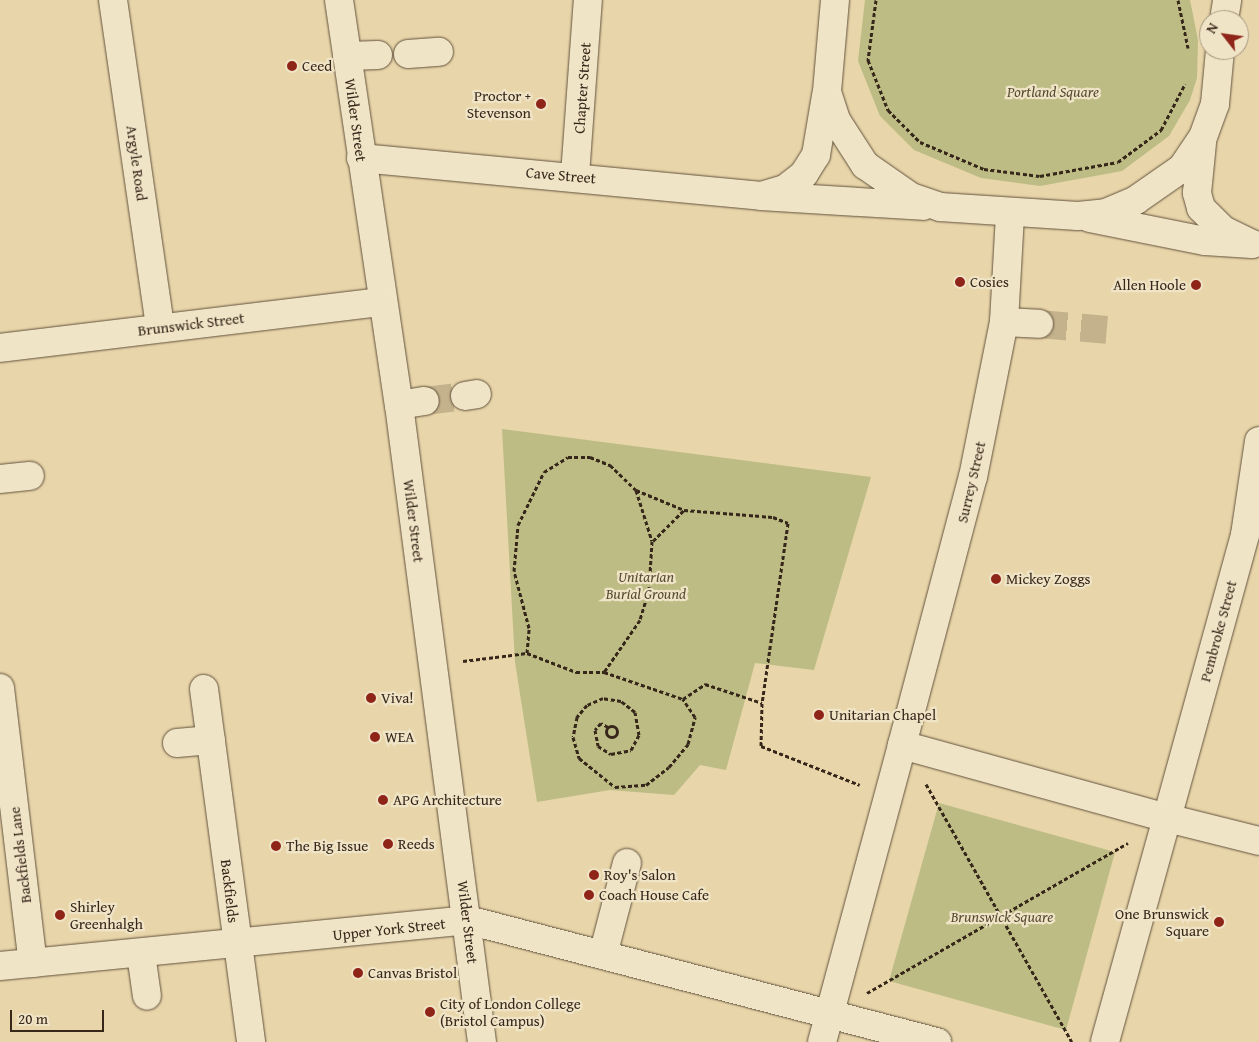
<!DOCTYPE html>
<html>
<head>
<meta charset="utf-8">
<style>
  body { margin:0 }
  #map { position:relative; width:1259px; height:1042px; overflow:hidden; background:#e8d5a9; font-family:"Gentium Book Plus",serif }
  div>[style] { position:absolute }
  .green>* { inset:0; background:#bcbc84 }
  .minor-tunnel>* { height:28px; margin-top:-14px; transform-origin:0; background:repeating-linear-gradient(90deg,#c4b28c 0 28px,transparent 0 42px) }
  .path>* { height:3px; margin-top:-1.5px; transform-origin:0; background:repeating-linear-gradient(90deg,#36271a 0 4px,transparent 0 6.5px) }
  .path>.ring { margin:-1.5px; padding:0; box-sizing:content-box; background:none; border:3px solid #36271a; border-radius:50% }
  .roads { filter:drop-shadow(0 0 1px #62523e) drop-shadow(0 0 1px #62523e) }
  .minor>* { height:28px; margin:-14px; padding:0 14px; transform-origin:14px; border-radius:14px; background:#f0e4c7 }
  .dots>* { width:14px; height:14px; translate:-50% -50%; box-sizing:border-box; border:2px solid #f0e4c7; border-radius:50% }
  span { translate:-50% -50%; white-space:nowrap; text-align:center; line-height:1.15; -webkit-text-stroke:4.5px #f0e4c7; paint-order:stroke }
  .poi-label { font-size:15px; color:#36271a }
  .left { translate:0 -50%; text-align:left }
  .right { translate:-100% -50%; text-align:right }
  .street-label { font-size:15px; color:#36271a }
  .park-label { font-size:15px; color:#584c34; font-style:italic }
  .north { position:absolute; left:1199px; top:10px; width:50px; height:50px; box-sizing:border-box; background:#f0e4c7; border:1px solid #a69882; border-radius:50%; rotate:300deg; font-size:14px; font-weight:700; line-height:20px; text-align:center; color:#36271a }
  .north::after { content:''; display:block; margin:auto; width:18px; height:22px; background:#8f2418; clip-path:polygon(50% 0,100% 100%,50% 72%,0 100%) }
  .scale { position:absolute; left:10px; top:1010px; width:94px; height:22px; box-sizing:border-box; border:2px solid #36271a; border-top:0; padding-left:6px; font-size:15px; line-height:18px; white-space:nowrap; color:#36271a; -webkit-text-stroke:4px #f0e4c7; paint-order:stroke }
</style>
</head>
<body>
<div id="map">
  <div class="green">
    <i style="clip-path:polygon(865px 0,1190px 0,1198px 40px,1197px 78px,1190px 100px,1169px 136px,1122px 171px,1040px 186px,981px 178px,914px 150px,880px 116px,858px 61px)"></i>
    <i style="clip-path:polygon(502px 429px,871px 477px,814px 670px,755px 663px,726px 770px,700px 765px,674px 795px,610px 790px,537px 802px,515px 662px)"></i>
    <i style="clip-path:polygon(939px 803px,1115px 852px,1066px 1030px,889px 981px)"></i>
  </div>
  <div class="minor-tunnel">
    <i style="left:1039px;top:324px;width:68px;rotate:5deg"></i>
    <i style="left:425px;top:401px;width:40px;rotate:-7.1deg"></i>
  </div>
  <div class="path">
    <i style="left:876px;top:0;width:61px;rotate:97.6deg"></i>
    <i style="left:868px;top:60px;width:54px;rotate:68.2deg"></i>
    <i style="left:888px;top:110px;width:45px;rotate:45deg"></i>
    <i style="left:920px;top:142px;width:69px;rotate:22.9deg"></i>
    <i style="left:984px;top:169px;width:56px;rotate:7.1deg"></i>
    <i style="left:1040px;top:176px;width:79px;rotate:-10.2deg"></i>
    <i style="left:1118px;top:162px;width:54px;rotate:-36.7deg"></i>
    <i style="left:1161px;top:130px;width:52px;rotate:-62.4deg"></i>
    <i style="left:1178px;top:0;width:49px;rotate:78.2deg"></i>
    <i style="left:636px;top:490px;width:52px;rotate:22.6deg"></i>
    <i style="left:684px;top:510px;width:89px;rotate:4.5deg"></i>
    <i style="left:773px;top:517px;width:16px;rotate:22deg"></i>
    <i style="left:788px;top:523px;width:182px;rotate:98.2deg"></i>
    <i style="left:653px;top:541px;width:44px;rotate:-45deg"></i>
    <i style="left:527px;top:653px;width:25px;rotate:-85deg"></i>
    <i style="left:529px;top:628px;width:59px;rotate:-104.7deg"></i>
    <i style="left:514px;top:571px;width:46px;rotate:-85deg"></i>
    <i style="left:518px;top:525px;width:59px;rotate:-63.9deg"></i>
    <i style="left:544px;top:472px;width:28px;rotate:-32deg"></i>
    <i style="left:568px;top:457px;width:22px"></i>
    <i style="left:590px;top:457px;width:22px;rotate:22deg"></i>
    <i style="left:610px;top:465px;width:36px;rotate:44deg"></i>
    <i style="left:636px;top:490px;width:53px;rotate:72.6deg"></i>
    <i style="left:652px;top:541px;width:49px;rotate:93.5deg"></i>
    <i style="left:649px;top:590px;width:31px;rotate:107deg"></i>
    <i style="left:640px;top:620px;width:63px;rotate:124.7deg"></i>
    <i style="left:463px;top:661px;width:64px;rotate:-7.1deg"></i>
    <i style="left:527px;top:653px;width:53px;rotate:21.2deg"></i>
    <i style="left:576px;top:672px;width:28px"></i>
    <i style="left:604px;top:672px;width:83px;rotate:18.9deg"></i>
    <i style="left:683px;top:699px;width:27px;rotate:-34deg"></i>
    <i style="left:705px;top:684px;width:60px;rotate:18.4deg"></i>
    <i style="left:762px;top:703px;width:43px;rotate:91.3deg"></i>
    <i style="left:761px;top:746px;width:106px;rotate:21.5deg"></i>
    <i class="ring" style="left:606.5px;top:726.5px;width:8px;height:8px"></i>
    <i style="left:608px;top:727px;width:8px;rotate:-150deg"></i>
    <i style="left:601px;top:723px;width:9px;rotate:131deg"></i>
    <i style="left:595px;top:730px;width:16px;rotate:79deg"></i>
    <i style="left:598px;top:746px;width:15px;rotate:32deg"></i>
    <i style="left:611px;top:754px;width:20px;rotate:-11deg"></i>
    <i style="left:631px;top:750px;width:17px;rotate:-62deg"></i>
    <i style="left:639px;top:735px;width:23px;rotate:-100deg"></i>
    <i style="left:635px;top:712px;width:18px;rotate:-142deg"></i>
    <i style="left:621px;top:701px;width:18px;rotate:-171deg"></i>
    <i style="left:603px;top:698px;width:17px;rotate:156deg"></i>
    <i style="left:587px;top:705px;width:16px;rotate:130deg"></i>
    <i style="left:577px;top:717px;width:20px;rotate:101deg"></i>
    <i style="left:573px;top:737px;width:22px;rotate:74deg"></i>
    <i style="left:579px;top:758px;width:46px;rotate:38.9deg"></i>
    <i style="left:615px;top:787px;width:31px;rotate:-4deg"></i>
    <i style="left:646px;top:785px;width:29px;rotate:-38deg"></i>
    <i style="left:669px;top:767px;width:30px;rotate:-50deg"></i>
    <i style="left:688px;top:744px;width:28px;rotate:-75deg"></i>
    <i style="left:695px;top:717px;width:22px;rotate:-124deg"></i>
    <i style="left:926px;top:784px;width:296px;rotate:60.5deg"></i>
    <i style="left:867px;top:993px;width:301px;rotate:-29.9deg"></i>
  </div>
  <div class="roads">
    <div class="minor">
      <i style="left:113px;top:0;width:330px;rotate:81.8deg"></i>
      <i style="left:339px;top:0;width:409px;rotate:81.6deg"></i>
      <i style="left:399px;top:405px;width:642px;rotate:82.58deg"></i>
      <i style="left:835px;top:0;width:92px;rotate:95deg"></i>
      <i style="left:827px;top:92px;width:29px;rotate:72deg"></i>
      <i style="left:836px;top:120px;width:54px;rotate:57.2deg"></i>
      <i style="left:865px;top:165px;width:56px;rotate:34.8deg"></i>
      <i style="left:911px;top:197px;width:31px;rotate:19deg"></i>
      <i style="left:940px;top:207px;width:138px;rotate:3.7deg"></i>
      <i style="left:1078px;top:216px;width:28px;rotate:-6deg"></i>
      <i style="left:1106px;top:213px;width:33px;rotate:-23deg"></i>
      <i style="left:1136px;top:200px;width:56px;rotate:-34.8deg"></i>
      <i style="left:1182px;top:168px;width:37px;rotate:-56deg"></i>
      <i style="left:1203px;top:137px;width:35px;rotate:-70deg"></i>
      <i style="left:1215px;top:104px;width:54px;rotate:-84.7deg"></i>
      <i style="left:1224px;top:20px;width:20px;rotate:-81deg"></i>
      <i style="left:408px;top:54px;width:31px;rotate:-4deg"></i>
      <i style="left:347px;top:56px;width:31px;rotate:-2deg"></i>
      <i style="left:361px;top:158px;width:402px;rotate:5.4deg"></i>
      <i style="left:761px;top:196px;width:162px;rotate:3.5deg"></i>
      <i style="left:575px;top:175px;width:175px;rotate:-85.8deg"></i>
      <i style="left:765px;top:195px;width:21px;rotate:-17deg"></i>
      <i style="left:785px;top:189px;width:24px;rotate:-38deg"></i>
      <i style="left:804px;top:174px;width:22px;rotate:-58deg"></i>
      <i style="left:816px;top:155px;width:60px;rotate:-80.4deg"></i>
      <i style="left:1090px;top:218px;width:117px;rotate:11.3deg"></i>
      <i style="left:1205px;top:241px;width:47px;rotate:3.7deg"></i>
      <i style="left:1252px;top:244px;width:32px;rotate:-154deg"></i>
      <i style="left:1223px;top:230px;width:31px;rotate:-135deg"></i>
      <i style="left:1201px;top:208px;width:16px;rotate:-105deg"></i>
      <i style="left:1197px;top:193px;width:50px;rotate:-84.3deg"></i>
      <i style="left:1004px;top:322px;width:35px;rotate:3deg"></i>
      <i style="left:0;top:348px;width:385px;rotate:-6.9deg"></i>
      <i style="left:465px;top:396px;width:12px;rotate:-9deg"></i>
      <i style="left:399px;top:405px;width:26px;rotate:-9deg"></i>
      <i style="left:1259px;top:441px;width:95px;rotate:98.5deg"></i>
      <i style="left:1245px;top:535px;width:294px;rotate:105.4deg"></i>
      <i style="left:1167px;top:818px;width:95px;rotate:14deg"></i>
      <i style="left:0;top:479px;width:30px;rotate:-6deg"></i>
      <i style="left:0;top:688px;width:277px;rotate:83.2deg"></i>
      <i style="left:204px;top:689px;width:356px;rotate:82.4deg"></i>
      <i style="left:177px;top:743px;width:34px;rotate:-5deg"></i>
      <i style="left:902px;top:745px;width:277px;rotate:-75.2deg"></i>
      <i style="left:973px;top:477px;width:158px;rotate:-78.7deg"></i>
      <i style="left:1004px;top:322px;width:108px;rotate:-86.8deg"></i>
      <i style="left:141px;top:954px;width:42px;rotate:81.9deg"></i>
      <i style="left:603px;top:955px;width:95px;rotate:-75.4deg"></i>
      <i style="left:0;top:966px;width:470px;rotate:-5.6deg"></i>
      <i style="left:468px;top:920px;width:485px;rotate:14.6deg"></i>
      <i style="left:822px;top:1042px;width:308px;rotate:-74.9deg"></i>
      <i style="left:902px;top:745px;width:275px;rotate:15.4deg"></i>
      <i style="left:1167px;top:818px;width:232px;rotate:105.5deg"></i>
    </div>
  </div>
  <div class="dots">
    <i style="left:292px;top:66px;background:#8f2418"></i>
    <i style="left:541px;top:104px;background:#8f2418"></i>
    <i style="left:960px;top:282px;background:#8f2418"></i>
    <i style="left:1196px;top:285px;background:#8f2418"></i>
    <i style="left:996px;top:579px;background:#8f2418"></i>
    <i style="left:371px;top:698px;background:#8f2418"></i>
    <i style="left:819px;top:715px;background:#8f2418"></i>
    <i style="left:375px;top:737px;background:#8f2418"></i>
    <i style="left:383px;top:800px;background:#8f2418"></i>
    <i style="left:388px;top:844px;background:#8f2418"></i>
    <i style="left:276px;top:846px;background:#8f2418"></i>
    <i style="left:594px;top:875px;background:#8f2418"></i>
    <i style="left:589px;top:895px;background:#8f2418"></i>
    <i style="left:60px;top:915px;background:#8f2418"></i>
    <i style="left:1219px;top:922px;background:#8f2418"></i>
    <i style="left:358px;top:973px;background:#8f2418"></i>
    <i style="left:430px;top:1012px;background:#8f2418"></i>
  </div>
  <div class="poi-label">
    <span class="left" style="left:302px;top:66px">Ceed</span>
    <span class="right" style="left:531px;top:104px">Proctor +<br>Stevenson</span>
    <span class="left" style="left:970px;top:282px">Cosies</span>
    <span class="right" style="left:1186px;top:285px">Allen Hoole</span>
    <span class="left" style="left:1006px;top:579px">Mickey Zoggs</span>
    <span class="left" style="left:381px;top:698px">Viva!</span>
    <span class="left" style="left:829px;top:715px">Unitarian Chapel</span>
    <span class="left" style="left:385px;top:737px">WEA</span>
    <span class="left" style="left:393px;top:800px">APG Architecture</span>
    <span class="left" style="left:398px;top:844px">Reeds</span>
    <span class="left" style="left:286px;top:846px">The Big Issue</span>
    <span class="left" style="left:604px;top:875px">Roy's Salon</span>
    <span class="left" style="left:599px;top:895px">Coach House Cafe</span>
    <span class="left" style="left:70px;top:915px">Shirley<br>Greenhalgh</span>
    <span class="right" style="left:1209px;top:922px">One Brunswick<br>Square</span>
    <span class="left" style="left:368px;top:973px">Canvas Bristol</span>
    <span class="left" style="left:440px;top:1012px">City of London College<br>(Bristol Campus)</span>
  </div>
  <div class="street-label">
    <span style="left:582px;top:88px;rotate:-86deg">Chapter Street</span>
    <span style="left:356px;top:120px;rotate:82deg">Wilder Street</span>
    <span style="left:137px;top:163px;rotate:82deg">Argyle Road</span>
    <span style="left:561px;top:175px;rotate:5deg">Cave Street</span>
    <span style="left:191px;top:324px;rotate:-7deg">Brunswick Street</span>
    <span style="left:971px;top:482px;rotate:-77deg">Surrey Street</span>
    <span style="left:414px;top:521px;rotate:83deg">Wilder Street</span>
    <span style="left:1218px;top:631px;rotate:-75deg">Pembroke Street</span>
    <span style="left:20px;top:855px;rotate:-97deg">Backfields Lane</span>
    <span style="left:230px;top:891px;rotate:83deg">Backfields</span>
    <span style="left:468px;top:922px;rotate:83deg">Wilder Street</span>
    <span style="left:389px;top:929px;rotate:-6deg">Upper York Street</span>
  </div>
  <div class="park-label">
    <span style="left:1053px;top:92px">Portland Square</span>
    <span style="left:646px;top:585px">Unitarian<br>Burial Ground</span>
    <span style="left:1002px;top:917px">Brunswick Square</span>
  </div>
  <div class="north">N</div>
  <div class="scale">20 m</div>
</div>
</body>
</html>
